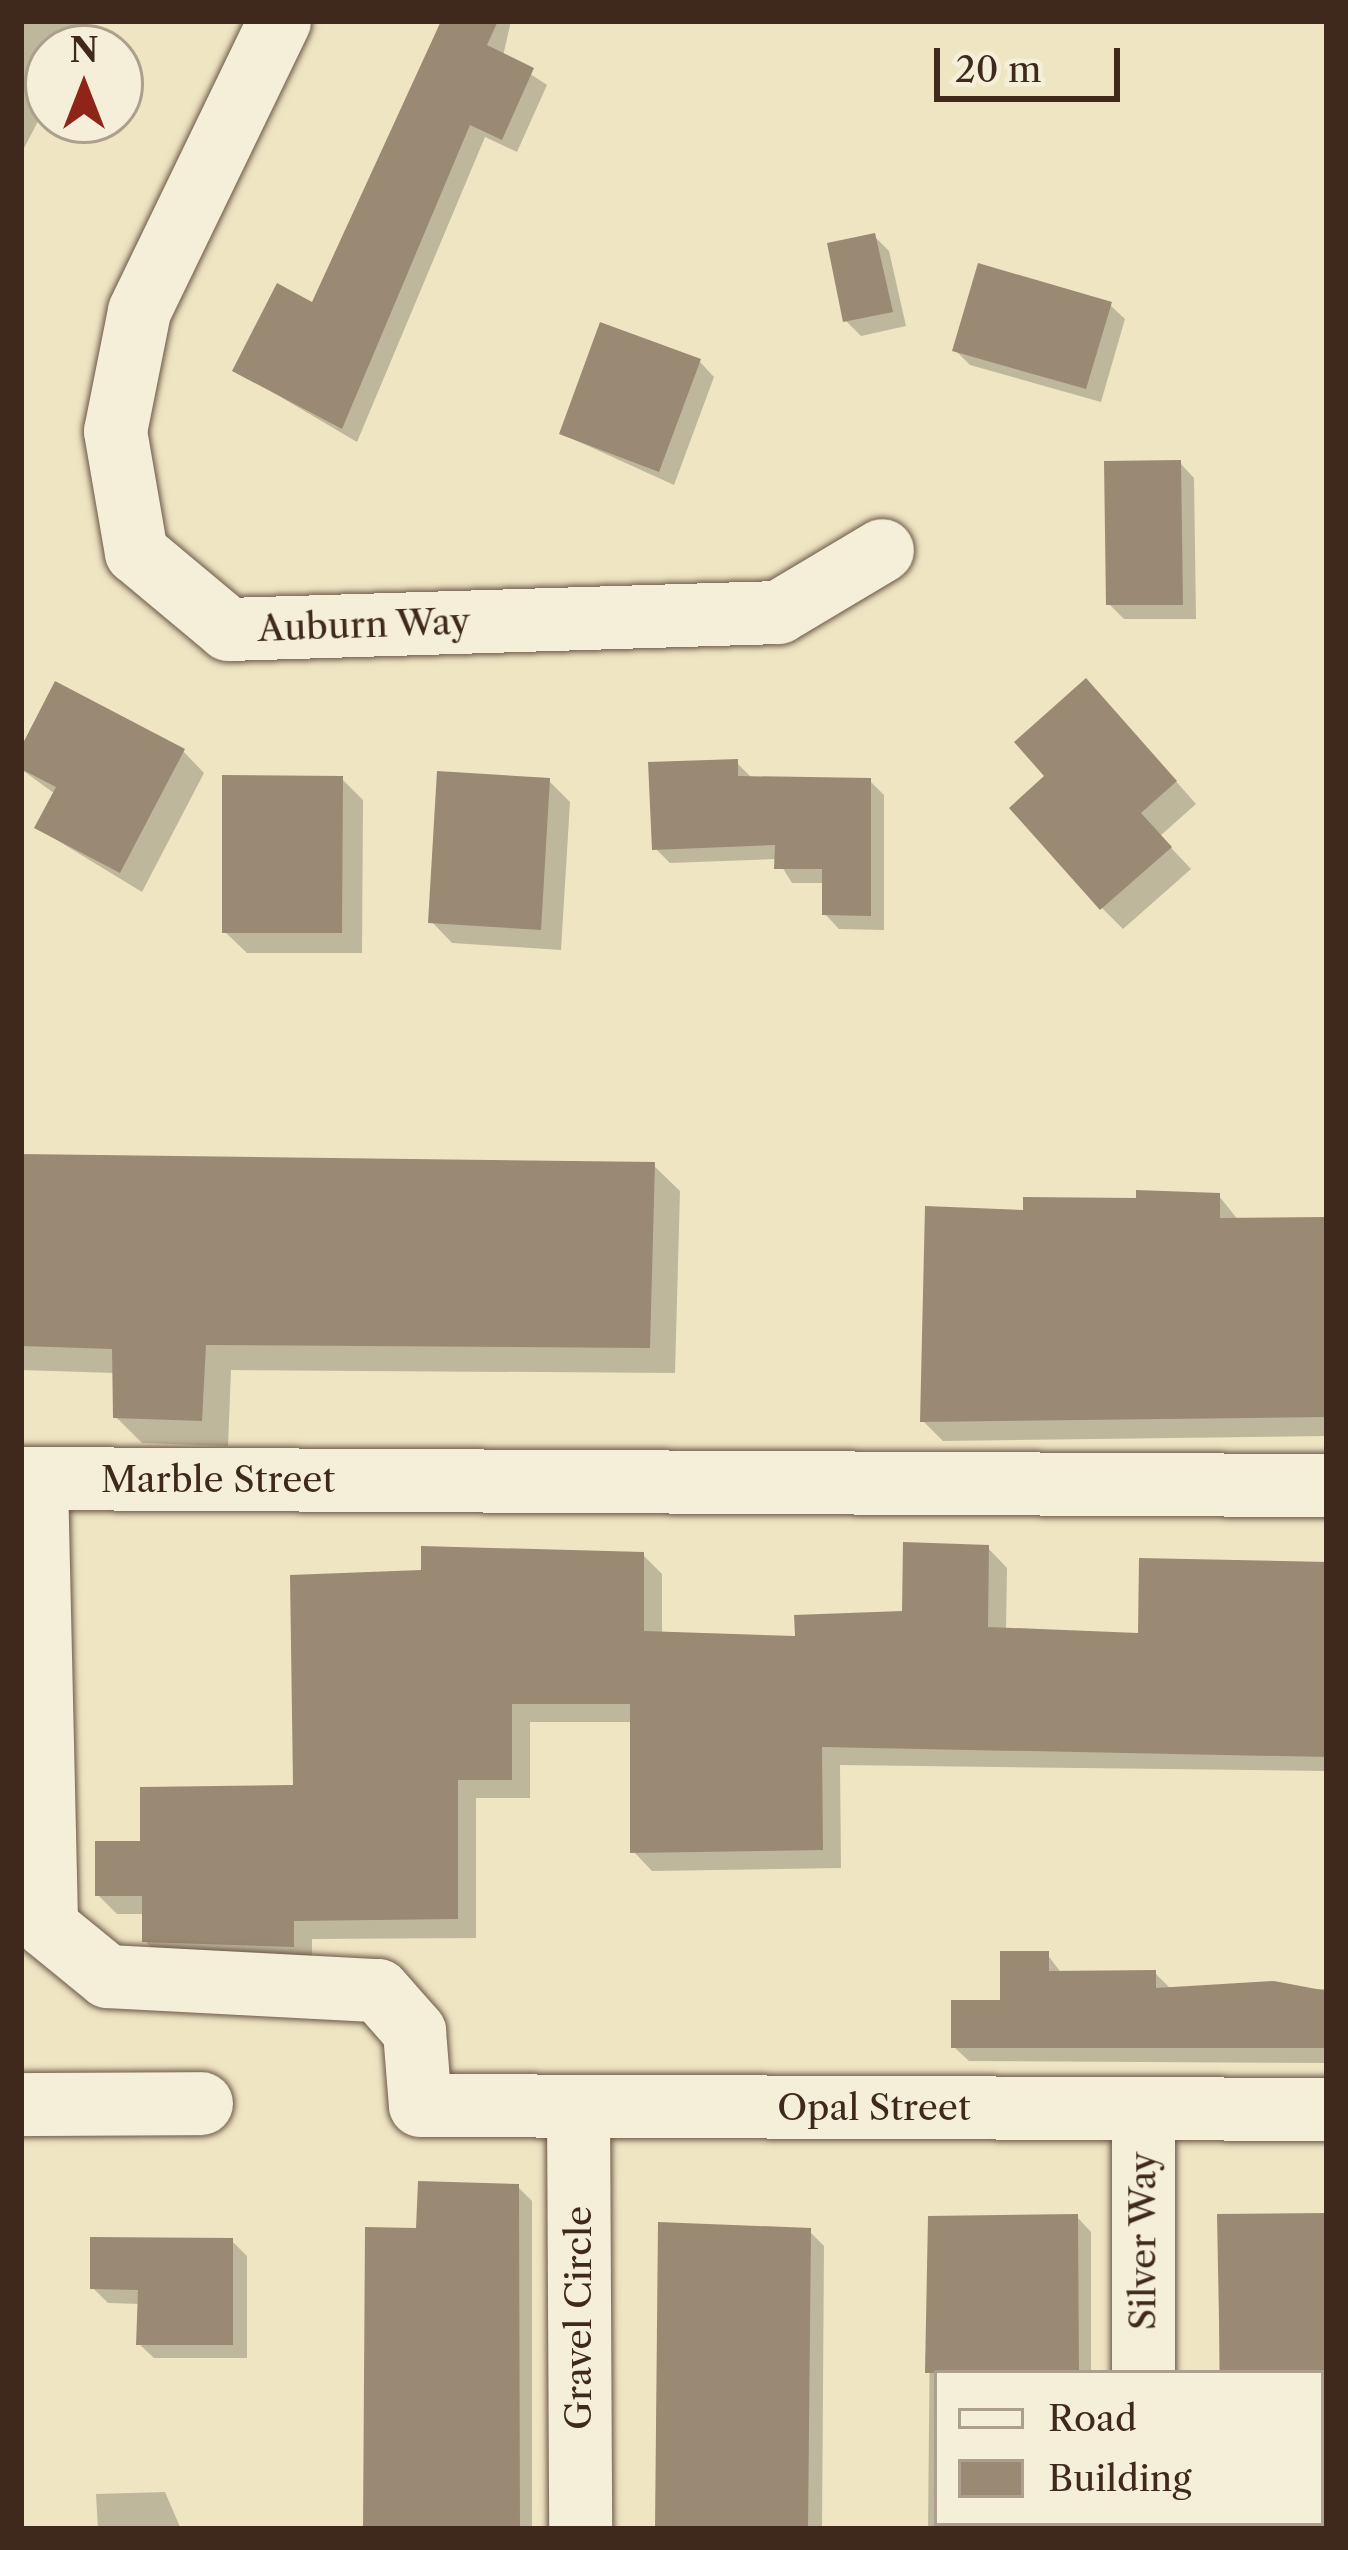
<!DOCTYPE html>
<html>
<head>
<meta charset="utf-8">
<style>
  body { margin:0 }
  #map { position:relative; width:1348px; height:2550px; overflow:hidden; background:#efe5c3; font-family:"Libre Caslon Text",serif }
  div>[style] { position:absolute }
  .shadow>* { inset:0; background:#0003 }
  .building>* { inset:0; background:#9b8a73 }
  .roads { filter:drop-shadow(0 0 3px #6b5746) drop-shadow(0 0 3px #6b5746) }
  .minor>* { height:63px; margin:-31.5px; padding:0 31.5px; transform-origin:31.5px; border-radius:31.5px; background:#f5eed8 }
  span { translate:-50% -50%; white-space:nowrap; text-align:center; line-height:1.15; -webkit-text-stroke:9px #f5eed8; paint-order:stroke }
  .street-label { font-size:36px; color:#3f281c }
  .frame { position:absolute; inset:0; border:24px solid #3f281c; pointer-events:none }
  .legend { position:absolute; left:934px; top:2370px; width:390px; height:156px; box-sizing:border-box; background:#f5eed8; border:3px solid #ac9f8d; margin:0; padding:15px 21px; list-style:none; font-size:36px; color:#3f281c }
  .legend li { display:flex; align-items:center; gap:24px; height:60px }
  .legend b { width:60px; border:3px solid #ac9f8d }
  .north { position:absolute; left:24px; top:24px; width:120px; height:120px; box-sizing:border-box; background:#f5eed8; border:3px solid #ac9f8d; border-radius:50%; rotate:0deg; font-size:33px; font-weight:700; line-height:48px; text-align:center; color:#3f281c }
  .north::after { content:''; display:block; margin:auto; width:42px; height:54px; background:#8f2418; clip-path:polygon(50% 0,100% 100%,50% 72%,0 100%) }
  .scale { position:absolute; left:934px; top:48px; width:186px; height:54px; box-sizing:border-box; border:6px solid #3f281c; border-top:0; padding-left:15px; font-size:36px; line-height:42px; white-space:nowrap; color:#3f281c; -webkit-text-stroke:9px #f5eed8; paint-order:stroke }
</style>
</head>
<body>
<div id="map">
  <div class="shadow">
    <i style="clip-path:polygon(21px 21px,90px 21px,76px 48px,48px 48px,48px 102px,21px 154px)"></i>
    <i style="clip-path:polygon(444px 21px,511px 21px,503px 56px,547px 85px,517px 152px,485px 137px,357px 442px,235px 370px,313px 306px)"></i>
    <i style="clip-path:polygon(874px 236px,889px 251px,906px 326px,861px 336px,846px 321px)"></i>
    <i style="clip-path:polygon(1110px 305px,1125px 319px,1101px 402px,970px 365px,955px 350px)"></i>
    <i style="clip-path:polygon(700px 362px,714px 377px,674px 485px,562px 434px)"></i>
    <i style="clip-path:polygon(1180px 463px,1194px 478px,1196px 619px,1124px 619px,1109px 604px)"></i>
    <i style="clip-path:polygon(1107px 703px,1196px 804px,1160px 836px,1191px 869px,1123px 929px,1102px 908px,1048px 776px)"></i>
    <i style="clip-path:polygon(183px 751px,204px 773px,142px 892px,37px 828px,55px 794px,21px 769px,21px 753px)"></i>
    <i style="clip-path:polygon(736px 762px,751px 777px,870px 781px,884px 795px,884px 930px,839px 929px,825px 914px,825px 883px,792px 883px,777px 859px,670px 863px,655px 848px)"></i>
    <i style="clip-path:polygon(342px 779px,363px 800px,362px 953px,247px 953px,225px 932px)"></i>
    <i style="clip-path:polygon(549px 781px,570px 802px,561px 950px,452px 943px,431px 921px)"></i>
    <i style="clip-path:polygon(21px 1157px,653px 1165px,680px 1191px,675px 1373px,231px 1370px,228px 1446px,142px 1443px,116px 1417px,115px 1373px,21px 1370px)"></i>
    <i style="clip-path:polygon(1219px 1196px,1239px 1221px,1327px 1220px,1327px 1436px,943px 1441px,923px 1421px,1026px 1213px)"></i>
    <i style="clip-path:polygon(988px 1548px,1007px 1568px,1006px 1631px,1140px 1636px,1327px 1563px,1327px 1771px,840px 1765px,841px 1868px,652px 1871px,633px 1851px,633px 1722px,530px 1722px,530px 1798px,476px 1798px,476px 1938px,312px 1939px,312px 1965px,165px 1960px,145px 1941px,145px 1914px,117px 1914px,98px 1895px,143px 1844px,296px 1788px,424px 1573px,643px 1555px,662px 1574px,662px 1635px,798px 1640px,904px 1614px)"></i>
    <i style="clip-path:polygon(1047px 1954px,1062px 1974px,1155px 1973px,1170px 1988px,1327px 1989px,1327px 2063px,969px 2061px,954px 2047px)"></i>
    <i style="clip-path:polygon(518px 2187px,532px 2201px,532px 2529px,368px 2529px,419px 2231px)"></i>
    <i style="clip-path:polygon(1327px 2216px,1327px 2529px,1217px 2529px,1321px 2523px,1321px 2373px,1219px 2373px,1220px 2217px)"></i>
    <i style="clip-path:polygon(1077px 2217px,1091px 2232px,1091px 2373px,937px 2373px,937px 2523px,1091px 2529px,928px 2529px,931px 2219px)"></i>
    <i style="clip-path:polygon(809px 2231px,824px 2246px,822px 2529px,660px 2529px)"></i>
    <i style="clip-path:polygon(232px 2241px,247px 2256px,247px 2358px,154px 2358px,139px 2344px,140px 2304px,108px 2303px,93px 2288px)"></i>
    <i style="clip-path:polygon(165px 2492px,181px 2529px,98px 2529px,96px 2494px)"></i>
  </div>
  <div class="building">
    <i style="clip-path:polygon(441px 21px,498px 21px,487px 45px,534px 68px,502px 140px,470px 125px,342px 429px,232px 371px,277px 283px,312px 302px)"></i>
    <i style="clip-path:polygon(875px 233px,893px 312px,843px 322px,827px 243px)"></i>
    <i style="clip-path:polygon(978px 263px,1112px 302px,1086px 389px,952px 351px)"></i>
    <i style="clip-path:polygon(600px 322px,701px 359px,659px 472px,559px 434px)"></i>
    <i style="clip-path:polygon(1181px 460px,1183px 605px,1106px 605px,1104px 461px)"></i>
    <i style="clip-path:polygon(1086px 678px,1177px 781px,1141px 813px,1172px 847px,1100px 910px,1009px 808px,1044px 776px,1014px 742px)"></i>
    <i style="clip-path:polygon(55px 681px,185px 749px,120px 873px,34px 828px,56px 787px,21px 769px,21px 747px)"></i>
    <i style="clip-path:polygon(738px 759px,738px 776px,871px 778px,871px 916px,822px 915px,822px 869px,774px 869px,775px 845px,652px 850px,648px 762px)"></i>
    <i style="clip-path:polygon(437px 771px,550px 778px,541px 930px,428px 923px)"></i>
    <i style="clip-path:polygon(222px 775px,343px 776px,342px 933px,222px 933px)"></i>
    <i style="clip-path:polygon(21px 1154px,655px 1162px,650px 1348px,206px 1345px,202px 1421px,113px 1418px,112px 1349px,21px 1346px)"></i>
    <i style="clip-path:polygon(1136px 1190px,1220px 1193px,1220px 1218px,1327px 1217px,1327px 1417px,920px 1422px,925px 1206px,1023px 1210px,1023px 1197px,1136px 1198px)"></i>
    <i style="clip-path:polygon(903px 1542px,989px 1545px,988px 1627px,1138px 1633px,1139px 1558px,1327px 1562px,1327px 1757px,822px 1747px,823px 1850px,630px 1853px,630px 1704px,512px 1704px,512px 1780px,458px 1780px,458px 1919px,294px 1921px,294px 1947px,142px 1942px,142px 1896px,95px 1896px,95px 1841px,140px 1841px,140px 1787px,293px 1785px,290px 1575px,421px 1570px,421px 1546px,644px 1552px,644px 1631px,795px 1636px,794px 1615px,902px 1611px)"></i>
    <i style="clip-path:polygon(1000px 1951px,1049px 1951px,1049px 1971px,1156px 1970px,1156px 1988px,1274px 1981px,1327px 1991px,1327px 2048px,951px 2048px,951px 2000px,1000px 2000px)"></i>
    <i style="clip-path:polygon(418px 2181px,519px 2184px,520px 2529px,363px 2529px,365px 2227px,416px 2228px)"></i>
    <i style="clip-path:polygon(1327px 2213px,1327px 2373px,1220px 2373px,1217px 2214px)"></i>
    <i style="clip-path:polygon(1078px 2214px,1079px 2373px,925px 2373px,928px 2216px)"></i>
    <i style="clip-path:polygon(658px 2222px,811px 2228px,808px 2529px,655px 2529px)"></i>
    <i style="clip-path:polygon(90px 2237px,233px 2238px,233px 2345px,136px 2345px,138px 2290px,90px 2289px)"></i>
  </div>
  <div class="roads">
    <div class="minor">
      <i style="left:279px;top:21px;width:322px;rotate:115.8deg"></i>
      <i style="left:139px;top:311px;width:122px;rotate:101.3deg"></i>
      <i style="left:115px;top:431px;width:123px;rotate:80.2deg"></i>
      <i style="left:136px;top:552px;width:120px;rotate:39.9deg"></i>
      <i style="left:228px;top:629px;width:550px;rotate:-1.77deg"></i>
      <i style="left:778px;top:612px;width:121px;rotate:-30.8deg"></i>
      <i style="left:21px;top:1478px;width:1306px;rotate:0.31deg"></i>
      <i style="left:36px;top:1479px;width:447px;rotate:88.7deg"></i>
      <i style="left:46px;top:1926px;width:79px;rotate:39.3deg"></i>
      <i style="left:107px;top:1976px;width:271px;rotate:3deg"></i>
      <i style="left:378px;top:1990px;width:55px;rotate:48.7deg"></i>
      <i style="left:414px;top:2031px;width:74px;rotate:85.4deg"></i>
      <i style="left:420px;top:2105px;width:907px;rotate:0.25deg"></i>
      <i style="left:21px;top:2104px;width:180px;rotate:-0.3deg"></i>
      <i style="left:578px;top:2107px;width:422px;rotate:89.7deg"></i>
      <i style="left:1143px;top:2109px;width:264px;rotate:90deg"></i>
      <i style="left:1143px;top:2523px;width:6px;rotate:90deg"></i>
    </div>
  </div>
  <div class="street-label">
    <span style="left:364px;top:625px;rotate:-2deg">Auburn Way</span>
    <span style="left:218px;top:1480px">Marble Street</span>
    <span style="left:874px;top:2108px">Opal Street</span>
    <span style="left:1143px;top:2241px;rotate:-90deg">Silver Way</span>
    <span style="left:579px;top:2318px;rotate:-90deg">Gravel Circle</span>
  </div>
  <div class="frame"></div>
  <ul class="legend">
  <li><b style="height:15px;background:#f5eed8"></b>Road</li>
  <li><b style="height:33px;background:#9b8a73"></b>Building</li>
  </ul>
  <div class="north">N</div>
  <div class="scale">20 m</div>
</div>
</body>
</html>
